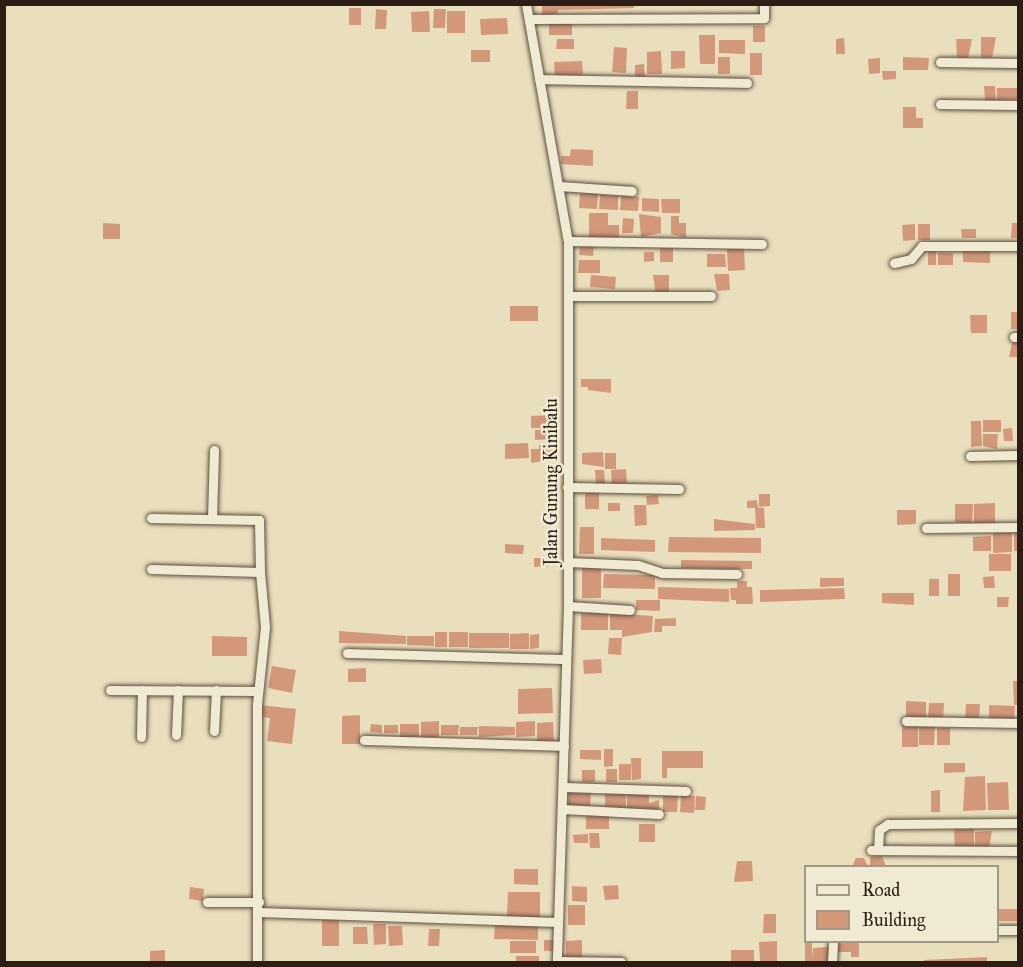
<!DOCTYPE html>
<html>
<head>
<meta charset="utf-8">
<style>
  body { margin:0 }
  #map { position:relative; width:1023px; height:967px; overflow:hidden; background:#eadfbc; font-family:"IM FELL Great Primer",serif }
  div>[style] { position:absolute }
  .building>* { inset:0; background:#d3987a }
  .roads { filter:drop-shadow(0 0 2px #5c4e40) drop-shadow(0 0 2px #5c4e40) }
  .minor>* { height:9px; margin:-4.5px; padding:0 4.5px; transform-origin:4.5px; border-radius:4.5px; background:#f1ead3 }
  span { translate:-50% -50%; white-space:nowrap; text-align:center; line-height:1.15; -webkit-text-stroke:5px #f1ead3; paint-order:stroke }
  .street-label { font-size:18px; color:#2d1d17 }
  .frame { position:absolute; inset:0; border:6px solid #2d1d17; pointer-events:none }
  .legend { position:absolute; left:804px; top:865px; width:195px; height:78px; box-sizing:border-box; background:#f1ead3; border:2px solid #a39888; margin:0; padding:8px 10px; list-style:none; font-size:18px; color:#2d1d17 }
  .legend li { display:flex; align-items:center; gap:12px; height:30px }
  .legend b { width:30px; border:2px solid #a39888 }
</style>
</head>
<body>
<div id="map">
  <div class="building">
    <i style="clip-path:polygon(542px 4px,634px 4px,634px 8px,558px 10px,558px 14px,542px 15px)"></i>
    <i style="clip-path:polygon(349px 8px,361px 8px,361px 25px,349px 25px)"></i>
    <i style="clip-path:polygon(376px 9px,387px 10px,386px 29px,375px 29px)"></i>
    <i style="clip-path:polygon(434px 9px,446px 9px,445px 28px,433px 28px)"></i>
    <i style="clip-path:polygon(429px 11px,430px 32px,412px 32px,411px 12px)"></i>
    <i style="clip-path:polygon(447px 11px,465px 11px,465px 33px,447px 33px)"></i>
    <i style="clip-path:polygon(507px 18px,508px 34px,481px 35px,480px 19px)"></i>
    <i style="clip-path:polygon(549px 23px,572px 23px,572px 35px,549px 35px)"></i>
    <i style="clip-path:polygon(753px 26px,765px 26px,765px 42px,753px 42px)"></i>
    <i style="clip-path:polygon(699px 35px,715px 35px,715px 64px,700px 64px)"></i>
    <i style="clip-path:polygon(981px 37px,996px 37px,992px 58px,981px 57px)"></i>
    <i style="clip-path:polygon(844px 38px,845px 54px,836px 54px,836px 39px)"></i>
    <i style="clip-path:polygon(557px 39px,574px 39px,574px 49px,556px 49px)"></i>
    <i style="clip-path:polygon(956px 39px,972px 39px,968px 59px,957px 57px)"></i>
    <i style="clip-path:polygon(719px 40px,745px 40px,745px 54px,719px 53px)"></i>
    <i style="clip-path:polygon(614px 47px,627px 48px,626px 73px,612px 72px)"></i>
    <i style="clip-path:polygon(471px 50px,490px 50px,490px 62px,471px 62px)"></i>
    <i style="clip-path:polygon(661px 51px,662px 74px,647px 74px,647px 52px)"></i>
    <i style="clip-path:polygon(671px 51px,685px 51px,685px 68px,671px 69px)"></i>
    <i style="clip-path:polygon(750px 53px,762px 53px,762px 75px,750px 75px)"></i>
    <i style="clip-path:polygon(718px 57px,730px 57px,730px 74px,718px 74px)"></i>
    <i style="clip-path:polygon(903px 57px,929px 58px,928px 70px,903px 70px)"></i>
    <i style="clip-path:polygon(880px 58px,880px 73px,869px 74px,868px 59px)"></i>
    <i style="clip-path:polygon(582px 61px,583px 75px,555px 76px,554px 62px)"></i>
    <i style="clip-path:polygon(644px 64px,645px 77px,635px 77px,635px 65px)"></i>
    <i style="clip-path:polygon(882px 71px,896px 71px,896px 79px,883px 80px)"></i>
    <i style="clip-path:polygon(984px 86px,995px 86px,996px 101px,985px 101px)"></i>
    <i style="clip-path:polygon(997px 88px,1018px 88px,1018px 99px,997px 100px)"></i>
    <i style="clip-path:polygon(627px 91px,638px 91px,638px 109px,626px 109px)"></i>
    <i style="clip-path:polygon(903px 107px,916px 107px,916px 118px,923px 118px,923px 128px,903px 128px)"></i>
    <i style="clip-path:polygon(571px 149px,593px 150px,593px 166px,561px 164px,561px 156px,570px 156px)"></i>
    <i style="clip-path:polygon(580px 193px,598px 194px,597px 209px,579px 208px)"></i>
    <i style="clip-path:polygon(600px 195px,618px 196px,618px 210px,599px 209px)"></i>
    <i style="clip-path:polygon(621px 196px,639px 197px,638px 211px,620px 210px)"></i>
    <i style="clip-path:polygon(642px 198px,659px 199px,659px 212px,642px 211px)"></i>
    <i style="clip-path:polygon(661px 199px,680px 199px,680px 213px,662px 213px)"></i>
    <i style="clip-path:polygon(589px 213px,608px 213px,608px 225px,619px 225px,619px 238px,589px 238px)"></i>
    <i style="clip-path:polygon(639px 214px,661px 217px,661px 233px,641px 237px)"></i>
    <i style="clip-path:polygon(671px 216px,679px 216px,679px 223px,686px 223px,686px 238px,671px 234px)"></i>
    <i style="clip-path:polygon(623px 218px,634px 219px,633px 233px,622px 233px)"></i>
    <i style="clip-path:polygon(103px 223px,120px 224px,120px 239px,103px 239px)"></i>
    <i style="clip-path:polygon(1012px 223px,1018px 223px,1018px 238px,1011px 238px)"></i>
    <i style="clip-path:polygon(915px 224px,915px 240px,903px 241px,902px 225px)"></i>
    <i style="clip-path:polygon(918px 224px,930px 224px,930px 240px,918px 240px)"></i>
    <i style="clip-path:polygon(961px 229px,976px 229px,976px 238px,962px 238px)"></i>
    <i style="clip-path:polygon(580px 246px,594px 246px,593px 256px,579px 255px)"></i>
    <i style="clip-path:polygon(660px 248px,673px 248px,673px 262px,660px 262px)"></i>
    <i style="clip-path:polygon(744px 248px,745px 270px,728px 271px,727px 249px)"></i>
    <i style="clip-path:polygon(963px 250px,990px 251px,990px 263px,963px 262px)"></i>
    <i style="clip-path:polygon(928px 251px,936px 251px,936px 265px,928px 265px)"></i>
    <i style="clip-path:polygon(644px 252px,654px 252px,654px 261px,644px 262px)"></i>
    <i style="clip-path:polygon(938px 253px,953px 253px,953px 265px,938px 265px)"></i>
    <i style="clip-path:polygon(707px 254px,725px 254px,726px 267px,707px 267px)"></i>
    <i style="clip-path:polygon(579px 260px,600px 260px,600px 273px,578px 273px)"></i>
    <i style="clip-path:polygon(714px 274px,729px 274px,730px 290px,717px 291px)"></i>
    <i style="clip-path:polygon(591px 275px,616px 277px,615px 289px,590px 287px)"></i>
    <i style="clip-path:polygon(653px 275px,669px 275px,669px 295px,656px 296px)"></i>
    <i style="clip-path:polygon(510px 306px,538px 306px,538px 321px,510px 321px)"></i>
    <i style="clip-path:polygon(1011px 312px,1018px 312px,1018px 329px,1011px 329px)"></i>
    <i style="clip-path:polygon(970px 315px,987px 315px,987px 333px,971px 333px)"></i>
    <i style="clip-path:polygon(1013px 339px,1018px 339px,1018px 357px,1009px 357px)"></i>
    <i style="clip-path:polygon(581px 379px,611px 379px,611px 393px,588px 390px,588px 387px,581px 387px)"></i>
    <i style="clip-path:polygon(553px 415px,553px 428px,531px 428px,531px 416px)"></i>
    <i style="clip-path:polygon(983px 420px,1001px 420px,1001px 432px,983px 432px)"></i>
    <i style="clip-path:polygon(971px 421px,981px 421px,982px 446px,971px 447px)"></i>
    <i style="clip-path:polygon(1012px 428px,1013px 441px,1004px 441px,1003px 429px)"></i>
    <i style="clip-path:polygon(554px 429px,555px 439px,535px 440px,535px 430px)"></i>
    <i style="clip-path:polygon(983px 434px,998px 434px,997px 449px,983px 446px)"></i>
    <i style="clip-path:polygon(528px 443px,529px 458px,505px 459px,505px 444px)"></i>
    <i style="clip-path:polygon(539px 445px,557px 445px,557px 459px,531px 463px,531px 449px,539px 449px)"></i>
    <i style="clip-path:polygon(603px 452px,604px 467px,582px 464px,582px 453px)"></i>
    <i style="clip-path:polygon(605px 453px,616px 453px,616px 469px,605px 469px)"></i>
    <i style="clip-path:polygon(626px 469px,627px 483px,612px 485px,611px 470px)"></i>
    <i style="clip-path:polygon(595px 470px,604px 470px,605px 484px,596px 484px)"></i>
    <i style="clip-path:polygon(585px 491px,599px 491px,599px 509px,585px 509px)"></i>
    <i style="clip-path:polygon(759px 494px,770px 494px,770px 506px,759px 507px)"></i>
    <i style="clip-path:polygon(658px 495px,659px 504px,647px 505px,646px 496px)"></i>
    <i style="clip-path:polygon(757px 500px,758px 508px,764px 508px,765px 528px,756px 528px,755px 508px,747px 508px,747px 501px)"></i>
    <i style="clip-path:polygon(608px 503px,620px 503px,620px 511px,608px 511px)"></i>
    <i style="clip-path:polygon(995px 503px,995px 524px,974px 524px,974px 504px)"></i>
    <i style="clip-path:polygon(955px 504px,973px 504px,972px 525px,955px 522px)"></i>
    <i style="clip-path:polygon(634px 505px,646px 505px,647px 525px,635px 526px)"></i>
    <i style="clip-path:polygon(897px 510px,916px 510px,916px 524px,897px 525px)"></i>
    <i style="clip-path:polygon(714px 519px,755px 524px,755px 530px,714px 531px)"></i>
    <i style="clip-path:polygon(580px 527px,594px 527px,594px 554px,579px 554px)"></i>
    <i style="clip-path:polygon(1018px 531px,1018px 551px,1014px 551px,1014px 532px)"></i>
    <i style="clip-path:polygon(993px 533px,1012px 533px,1012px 552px,993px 553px)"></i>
    <i style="clip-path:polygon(991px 536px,991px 551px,973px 551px,973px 537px)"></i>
    <i style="clip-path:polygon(669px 537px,761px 538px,761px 553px,668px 552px)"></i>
    <i style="clip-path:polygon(601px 538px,655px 540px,655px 552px,601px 550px)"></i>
    <i style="clip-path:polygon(505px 544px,524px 545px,523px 554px,505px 553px)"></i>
    <i style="clip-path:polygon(989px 554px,1011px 554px,1011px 571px,989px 571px)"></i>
    <i style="clip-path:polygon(534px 558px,549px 558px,549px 566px,534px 567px)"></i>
    <i style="clip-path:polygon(681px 560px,752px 561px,752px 569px,681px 568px)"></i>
    <i style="clip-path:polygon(582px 568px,601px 568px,601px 598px,582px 598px)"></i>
    <i style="clip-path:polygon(604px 574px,655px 575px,655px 589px,603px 588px)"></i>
    <i style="clip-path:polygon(948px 574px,960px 574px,960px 596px,948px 596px)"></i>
    <i style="clip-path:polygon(994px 576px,995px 588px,984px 588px,983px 577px)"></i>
    <i style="clip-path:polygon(820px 578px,844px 578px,844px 586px,820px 587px)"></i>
    <i style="clip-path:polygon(929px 579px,939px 579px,939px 596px,929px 596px)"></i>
    <i style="clip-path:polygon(737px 581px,747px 581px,747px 587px,752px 587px,753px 604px,736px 604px,736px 600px,731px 600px,730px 588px,737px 588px)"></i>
    <i style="clip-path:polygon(658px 587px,729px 589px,729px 602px,658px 599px)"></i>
    <i style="clip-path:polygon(844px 588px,845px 599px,760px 602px,760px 590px)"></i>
    <i style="clip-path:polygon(882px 593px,914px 593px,914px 605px,882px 603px)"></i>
    <i style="clip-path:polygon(997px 597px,1009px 597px,1008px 607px,997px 607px)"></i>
    <i style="clip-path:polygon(636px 600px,660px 600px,660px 611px,636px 610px)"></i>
    <i style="clip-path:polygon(581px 613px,608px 613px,608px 630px,581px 630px)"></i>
    <i style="clip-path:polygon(610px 613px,653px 616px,652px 632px,622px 637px,622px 630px,610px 630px)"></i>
    <i style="clip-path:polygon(676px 618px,676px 626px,662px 626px,662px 632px,654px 632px,655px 619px)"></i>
    <i style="clip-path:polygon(339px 631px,406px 636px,406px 644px,339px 643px)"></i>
    <i style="clip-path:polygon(435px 632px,447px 632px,447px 647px,435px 647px)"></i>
    <i style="clip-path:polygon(449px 632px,468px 632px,468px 647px,449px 647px)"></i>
    <i style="clip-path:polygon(469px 633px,509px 633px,509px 648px,469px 648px)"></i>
    <i style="clip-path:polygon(529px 633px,529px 649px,510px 649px,510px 634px)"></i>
    <i style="clip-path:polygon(539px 634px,539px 648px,530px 649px,530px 635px)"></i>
    <i style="clip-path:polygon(212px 636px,247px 637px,247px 656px,212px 656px)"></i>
    <i style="clip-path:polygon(407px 636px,434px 636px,434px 646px,407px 645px)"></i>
    <i style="clip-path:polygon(609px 638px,622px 638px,621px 655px,608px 654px)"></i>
    <i style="clip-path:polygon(601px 659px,602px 673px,584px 674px,583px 660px)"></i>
    <i style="clip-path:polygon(272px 666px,296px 670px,292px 693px,268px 688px)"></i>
    <i style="clip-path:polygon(366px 668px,366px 682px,348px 682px,348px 669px)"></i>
    <i style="clip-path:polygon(1013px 681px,1018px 681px,1018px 705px,1014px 705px)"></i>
    <i style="clip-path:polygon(552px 688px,553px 713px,518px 714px,518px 689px)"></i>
    <i style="clip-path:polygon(906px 701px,926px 702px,926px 719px,906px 719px)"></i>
    <i style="clip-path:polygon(929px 703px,944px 703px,943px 720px,928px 720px)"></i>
    <i style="clip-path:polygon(966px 704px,980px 704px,979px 721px,965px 721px)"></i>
    <i style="clip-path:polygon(260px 705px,296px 709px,292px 744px,267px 741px,270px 718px,258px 717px)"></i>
    <i style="clip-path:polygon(989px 705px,1015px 706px,1014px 721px,989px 721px)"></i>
    <i style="clip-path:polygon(360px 715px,360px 744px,342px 744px,342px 716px)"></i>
    <i style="clip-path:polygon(439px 721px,439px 737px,421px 738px,421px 722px)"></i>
    <i style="clip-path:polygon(535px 721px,535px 736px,516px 737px,516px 722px)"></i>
    <i style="clip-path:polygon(553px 722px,554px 741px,537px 742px,537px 723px)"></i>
    <i style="clip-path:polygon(902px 723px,918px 723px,918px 747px,902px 747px)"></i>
    <i style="clip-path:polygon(371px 724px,382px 725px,382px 733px,370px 732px)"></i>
    <i style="clip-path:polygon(400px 724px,419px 724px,419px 737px,400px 737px)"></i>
    <i style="clip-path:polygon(919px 724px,935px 725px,934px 745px,919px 745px)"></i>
    <i style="clip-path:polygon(384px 725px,398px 725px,398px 733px,384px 733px)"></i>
    <i style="clip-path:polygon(441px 725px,459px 725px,458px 735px,441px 735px)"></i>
    <i style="clip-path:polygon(479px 726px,515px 727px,515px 735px,479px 737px)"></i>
    <i style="clip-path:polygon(460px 727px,478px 727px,477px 735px,460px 735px)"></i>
    <i style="clip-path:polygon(937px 728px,950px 728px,950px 745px,937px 745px)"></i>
    <i style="clip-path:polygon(604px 749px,613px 749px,613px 766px,604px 767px)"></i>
    <i style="clip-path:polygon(580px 750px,601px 750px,601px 760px,580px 759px)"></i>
    <i style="clip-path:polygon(662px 751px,703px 751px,703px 768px,667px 768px,667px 778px,662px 778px)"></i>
    <i style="clip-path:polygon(631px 758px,641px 758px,641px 779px,632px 780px)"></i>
    <i style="clip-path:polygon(944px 763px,965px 763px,965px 772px,944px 773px)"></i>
    <i style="clip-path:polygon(619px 764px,631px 764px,631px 780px,619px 780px)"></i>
    <i style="clip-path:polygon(606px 769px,617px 769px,617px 782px,606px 782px)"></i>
    <i style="clip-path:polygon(582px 770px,595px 770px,595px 782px,582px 782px)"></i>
    <i style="clip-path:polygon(985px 776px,986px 810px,963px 811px,965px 777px)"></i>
    <i style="clip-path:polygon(1008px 782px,1009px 810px,988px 810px,987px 783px)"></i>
    <i style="clip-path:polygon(569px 790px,591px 791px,590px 807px,569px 807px)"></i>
    <i style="clip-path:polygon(940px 790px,940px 812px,931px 812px,931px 791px)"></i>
    <i style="clip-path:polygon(605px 792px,626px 792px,626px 808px,605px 807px)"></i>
    <i style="clip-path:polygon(627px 793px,649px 793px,649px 803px,659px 800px,659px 810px,627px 810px)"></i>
    <i style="clip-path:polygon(663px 795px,678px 795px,677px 812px,663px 812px)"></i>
    <i style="clip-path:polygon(681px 795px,695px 796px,694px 813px,680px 812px)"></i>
    <i style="clip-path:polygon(696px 796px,706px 797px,705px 810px,695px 810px)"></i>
    <i style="clip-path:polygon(586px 814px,609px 814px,609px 829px,586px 829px)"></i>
    <i style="clip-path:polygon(639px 824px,655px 824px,655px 842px,639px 842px)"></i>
    <i style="clip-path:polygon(954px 828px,974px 828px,974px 849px,955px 849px)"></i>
    <i style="clip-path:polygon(992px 831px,989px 849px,975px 849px,975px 832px)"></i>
    <i style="clip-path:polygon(589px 833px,599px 833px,600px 848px,590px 848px)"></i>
    <i style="clip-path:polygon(588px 834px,588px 843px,574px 843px,573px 835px)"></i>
    <i style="clip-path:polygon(882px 856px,886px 866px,870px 866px,870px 857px)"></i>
    <i style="clip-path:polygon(856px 858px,864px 858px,868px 866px,852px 866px)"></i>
    <i style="clip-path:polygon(737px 861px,752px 861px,753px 881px,734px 882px)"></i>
    <i style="clip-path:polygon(514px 869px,538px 869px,538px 885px,514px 884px)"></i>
    <i style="clip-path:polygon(618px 885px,619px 899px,605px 900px,603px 886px)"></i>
    <i style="clip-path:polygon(572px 886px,587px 887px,587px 902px,572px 901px)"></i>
    <i style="clip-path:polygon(190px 887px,204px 889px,203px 901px,189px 899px)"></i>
    <i style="clip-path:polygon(508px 892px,540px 892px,540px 918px,507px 918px)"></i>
    <i style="clip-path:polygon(568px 905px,585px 905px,585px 925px,568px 925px)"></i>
    <i style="clip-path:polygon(998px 909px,1018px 909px,1018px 921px,998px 921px)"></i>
    <i style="clip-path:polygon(764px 914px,776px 914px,776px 933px,763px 933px)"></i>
    <i style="clip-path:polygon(322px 920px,339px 920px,339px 946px,322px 946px)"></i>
    <i style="clip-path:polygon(373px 924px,386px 924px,386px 944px,374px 945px)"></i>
    <i style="clip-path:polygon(495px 925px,538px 926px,538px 940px,494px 939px)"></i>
    <i style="clip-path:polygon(388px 926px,402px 926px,403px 945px,389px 946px)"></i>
    <i style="clip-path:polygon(353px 927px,367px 927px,368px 944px,353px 944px)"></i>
    <i style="clip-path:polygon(429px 929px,440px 929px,439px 946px,428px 946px)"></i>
    <i style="clip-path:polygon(544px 940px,554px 940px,554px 951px,544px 951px)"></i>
    <i style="clip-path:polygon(582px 940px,582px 960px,566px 960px,566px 941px)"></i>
    <i style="clip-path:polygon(510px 941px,536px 941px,536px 953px,510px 953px)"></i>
    <i style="clip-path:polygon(777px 941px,777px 962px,760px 962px,759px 942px)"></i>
    <i style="clip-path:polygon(837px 942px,859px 942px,859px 957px,851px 957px,851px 952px,838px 952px)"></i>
    <i style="clip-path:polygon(805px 943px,812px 943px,812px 959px,813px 948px,829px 947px,829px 962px,805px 962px)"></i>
    <i style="clip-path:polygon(165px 950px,165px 962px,150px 962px,150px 951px)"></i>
    <i style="clip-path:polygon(731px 950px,754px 950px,754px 962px,731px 962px)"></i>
    <i style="clip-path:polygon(516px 956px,539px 956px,539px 962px,516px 962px)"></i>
    <i style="clip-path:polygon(987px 957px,987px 962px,924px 962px,924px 960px)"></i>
  </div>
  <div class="roads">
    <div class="minor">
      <i style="left:526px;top:4px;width:241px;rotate:80deg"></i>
      <i style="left:568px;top:241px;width:365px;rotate:90deg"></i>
      <i style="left:568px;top:606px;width:356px;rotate:91.8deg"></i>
      <i style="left:529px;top:19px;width:235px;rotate:-0.2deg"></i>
      <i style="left:764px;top:18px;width:14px;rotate:-90deg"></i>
      <i style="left:940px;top:62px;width:78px;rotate:0.7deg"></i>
      <i style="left:539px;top:79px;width:208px;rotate:1.1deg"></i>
      <i style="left:940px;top:104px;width:78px;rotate:0.7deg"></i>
      <i style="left:560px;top:186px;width:72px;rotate:4deg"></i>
      <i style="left:568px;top:241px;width:194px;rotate:0.9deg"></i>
      <i style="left:894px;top:263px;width:17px;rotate:-13deg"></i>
      <i style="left:911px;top:259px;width:17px;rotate:-50deg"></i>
      <i style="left:922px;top:246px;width:96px"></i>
      <i style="left:569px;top:296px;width:142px"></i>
      <i style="left:1014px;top:337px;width:4px"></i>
      <i style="left:970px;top:456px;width:48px;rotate:-1.2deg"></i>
      <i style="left:567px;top:487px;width:112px;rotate:1deg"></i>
      <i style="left:151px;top:518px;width:108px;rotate:1.1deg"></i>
      <i style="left:259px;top:520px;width:52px;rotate:88.9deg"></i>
      <i style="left:212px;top:519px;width:69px;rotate:-88.3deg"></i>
      <i style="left:926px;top:528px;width:92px;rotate:-0.6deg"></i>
      <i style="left:568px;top:562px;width:70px;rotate:2.5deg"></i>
      <i style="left:638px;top:565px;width:25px;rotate:18deg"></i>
      <i style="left:662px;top:573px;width:75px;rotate:0.8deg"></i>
      <i style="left:151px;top:569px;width:109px;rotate:1.6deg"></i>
      <i style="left:260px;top:572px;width:55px;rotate:84.8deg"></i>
      <i style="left:265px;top:627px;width:78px;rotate:95.9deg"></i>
      <i style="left:257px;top:705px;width:257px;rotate:90deg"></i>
      <i style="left:568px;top:606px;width:62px;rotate:3.7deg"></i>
      <i style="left:347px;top:653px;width:219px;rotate:1.6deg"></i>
      <i style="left:110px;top:690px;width:148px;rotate:0.4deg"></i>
      <i style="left:906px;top:721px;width:112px;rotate:1deg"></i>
      <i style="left:214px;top:731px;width:41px;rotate:-87.2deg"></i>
      <i style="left:176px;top:735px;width:45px;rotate:-87.5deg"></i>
      <i style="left:141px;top:737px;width:47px;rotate:-88.8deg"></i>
      <i style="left:364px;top:740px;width:200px;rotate:1.7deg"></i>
      <i style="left:564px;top:787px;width:122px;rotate:1.9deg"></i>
      <i style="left:562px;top:809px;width:97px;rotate:3deg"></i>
      <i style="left:871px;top:850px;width:147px;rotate:0.4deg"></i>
      <i style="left:878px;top:850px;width:20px;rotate:-87deg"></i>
      <i style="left:879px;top:830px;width:11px;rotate:-34deg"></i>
      <i style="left:888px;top:824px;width:130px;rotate:-0.4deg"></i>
      <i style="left:207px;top:902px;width:52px"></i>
      <i style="left:259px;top:912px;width:298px;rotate:1.9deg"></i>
      <i style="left:998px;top:930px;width:20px"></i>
      <i style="left:557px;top:961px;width:64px;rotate:0.9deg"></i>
      <i style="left:832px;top:962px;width:20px;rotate:-87deg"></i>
    </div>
  </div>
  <div class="street-label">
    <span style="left:551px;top:482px;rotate:-90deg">Jalan Gunung Kinibalu</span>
  </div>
  <div class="frame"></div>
  <ul class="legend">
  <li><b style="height:8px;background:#f1ead3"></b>Road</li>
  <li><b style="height:16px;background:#d3987a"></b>Building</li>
  </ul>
</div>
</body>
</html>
